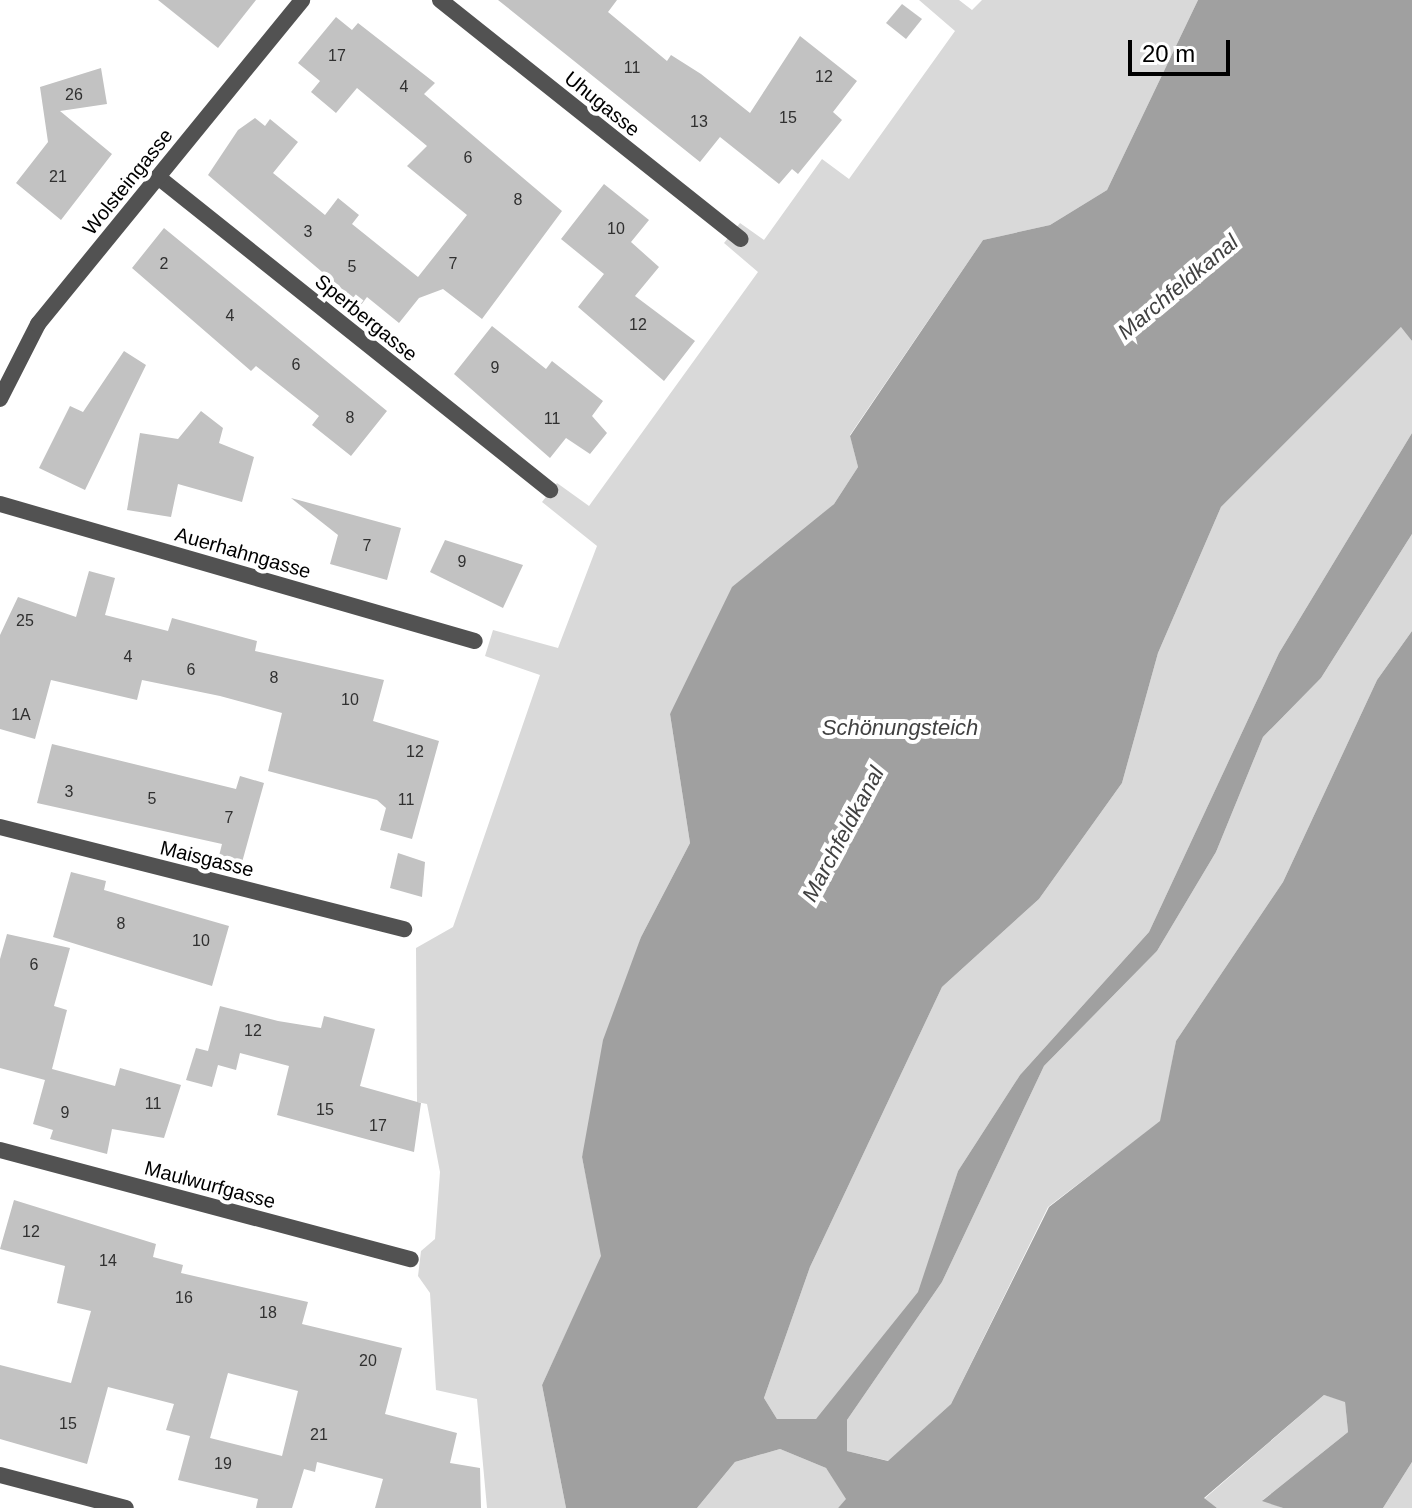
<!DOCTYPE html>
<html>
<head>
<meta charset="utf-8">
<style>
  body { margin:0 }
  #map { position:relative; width:1412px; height:1508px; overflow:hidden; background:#fff; font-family:Arial,sans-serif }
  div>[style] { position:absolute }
  .green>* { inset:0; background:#d9d9d9 }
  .water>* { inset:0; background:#a0a0a0 }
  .building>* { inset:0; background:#c2c2c2 }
  .street>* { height:16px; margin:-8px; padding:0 8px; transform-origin:8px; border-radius:8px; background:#525252 }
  span { translate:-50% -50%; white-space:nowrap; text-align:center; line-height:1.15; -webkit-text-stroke:8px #fff; paint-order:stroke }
  .number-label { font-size:16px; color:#303030 }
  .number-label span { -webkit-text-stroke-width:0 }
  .street-label { font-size:20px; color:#000 }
  .water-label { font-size:22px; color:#414141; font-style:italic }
  .scale { position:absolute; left:1128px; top:40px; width:102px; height:36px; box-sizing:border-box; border:4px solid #000; border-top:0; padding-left:10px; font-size:24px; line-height:28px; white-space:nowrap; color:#000; -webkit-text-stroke:6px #fff; paint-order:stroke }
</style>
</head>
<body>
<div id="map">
  <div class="green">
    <i style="clip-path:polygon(919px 0,959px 0,972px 10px,982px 0,1198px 0,1107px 190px,1050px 225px,983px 240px,850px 435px,858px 467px,834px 504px,790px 542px,670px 714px,690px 843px,641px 937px,582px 1157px,602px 1256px,542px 1385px,566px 1508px,487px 1508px,477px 1399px,436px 1390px,430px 1293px,418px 1276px,421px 1251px,435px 1239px,440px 1172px,427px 1104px,417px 1102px,416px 948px,453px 927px,540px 675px,485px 656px,493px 630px,558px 648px,597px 546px,542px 502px,557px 483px,589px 506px,758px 272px,724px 243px,740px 223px,764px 240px,822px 159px,849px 179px,955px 31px)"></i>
    <i style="clip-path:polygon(1402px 326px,1412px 341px,1412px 433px,1279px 653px,1149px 932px,1020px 1075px,958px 1171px,919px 1292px,839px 1398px,816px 1419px,777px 1419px,764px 1398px,810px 1267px,942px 987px,1039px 899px,1122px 783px,1158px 653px,1221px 507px)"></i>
    <i style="clip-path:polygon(1412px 534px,1412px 631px,1377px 680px,1283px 882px,1176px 1041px,1161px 1121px,1048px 1207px,951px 1404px,889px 1461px,847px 1451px,847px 1420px,942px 1282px,1044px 1066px,1157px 951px,1216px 852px,1263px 737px,1321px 678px)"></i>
    <i style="clip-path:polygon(1324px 1395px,1345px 1401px,1348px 1432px,1263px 1500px,1283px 1508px,1217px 1508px,1204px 1499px)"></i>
    <i style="clip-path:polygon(780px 1449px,826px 1468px,847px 1499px,838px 1508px,697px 1508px,735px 1462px)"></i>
    <i style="clip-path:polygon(1412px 1462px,1412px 1508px,1383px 1508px)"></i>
  </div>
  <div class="water">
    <i style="clip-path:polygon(1198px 0,1412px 0,1412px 341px,1401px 327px,1221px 507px,1158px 653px,1122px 783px,1039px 899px,942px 987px,810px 1267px,764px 1398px,777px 1419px,816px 1419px,918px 1292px,958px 1171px,1020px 1075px,1149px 932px,1279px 653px,1412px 433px,1412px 534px,1321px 678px,1263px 737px,1216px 852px,1157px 951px,1044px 1066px,942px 1282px,847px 1420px,847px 1451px,888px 1461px,951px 1404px,1049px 1207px,1160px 1121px,1176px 1041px,1283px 882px,1377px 680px,1412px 631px,1412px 1462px,1383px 1508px,1283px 1508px,1262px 1501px,1348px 1432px,1345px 1402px,1324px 1395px,1204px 1498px,1217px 1508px,838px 1508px,846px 1499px,826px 1468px,780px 1449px,735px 1462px,697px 1508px,566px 1508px,542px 1385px,601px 1256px,582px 1157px,603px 1040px,641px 937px,690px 843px,670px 714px,732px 587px,834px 504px,858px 467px,850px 436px,983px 240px,1050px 225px,1107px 190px)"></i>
  </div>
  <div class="building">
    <i style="clip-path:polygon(158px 0,256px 0,218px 48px)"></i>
    <i style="clip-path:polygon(498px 0,617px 0,608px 12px,667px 61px,671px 55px,701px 74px,750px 113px,800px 36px,857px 81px,833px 112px,842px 120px,798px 174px,792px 169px,779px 184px,720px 137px,700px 162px)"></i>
    <i style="clip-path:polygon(902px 4px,922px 19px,906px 39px,886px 23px)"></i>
    <i style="clip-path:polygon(336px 17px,352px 30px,358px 23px,435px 83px,424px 94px,562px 211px,482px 319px,443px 289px,419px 298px,399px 323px,367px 297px,361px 305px,208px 175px,238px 130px,255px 118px,265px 126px,270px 119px,298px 142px,273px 173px,325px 215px,338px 198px,359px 215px,352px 224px,418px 277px,467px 215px,407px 166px,427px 146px,357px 88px,336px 113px,311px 92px,320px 81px,298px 63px)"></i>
    <i style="clip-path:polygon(101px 68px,107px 104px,60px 111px,112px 154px,61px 220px,16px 183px,48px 142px,40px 87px)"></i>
    <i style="clip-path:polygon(604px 184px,649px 220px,631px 242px,659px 267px,635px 296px,695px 341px,664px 381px,578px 307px,604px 274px,561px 239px)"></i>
    <i style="clip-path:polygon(164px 228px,387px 411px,351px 456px,312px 425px,319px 416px,256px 366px,251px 371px,132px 268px)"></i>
    <i style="clip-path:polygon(492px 326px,546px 369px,552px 361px,603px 401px,592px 416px,607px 433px,590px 454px,566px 438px,550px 458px,454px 374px)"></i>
    <i style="clip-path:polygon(124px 351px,146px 365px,85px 490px,39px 468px,70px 406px,83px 412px)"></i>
    <i style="clip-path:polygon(201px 411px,223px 428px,219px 443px,254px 457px,242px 502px,178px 484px,171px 517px,127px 510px,140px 433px,178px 439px)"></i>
    <i style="clip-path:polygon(291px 498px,401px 528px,387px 580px,330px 564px,338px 535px)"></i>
    <i style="clip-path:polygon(445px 540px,523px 565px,503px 608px,430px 572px)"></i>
    <i style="clip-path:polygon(89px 571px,115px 578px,105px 615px,168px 631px,172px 618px,257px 641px,255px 651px,384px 680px,373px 721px,439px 741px,412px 839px,380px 830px,386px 808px,377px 800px,268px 771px,282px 713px,220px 696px,142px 680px,137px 700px,51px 680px,35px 739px,0 729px,0 635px,18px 597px,76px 617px)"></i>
    <i style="clip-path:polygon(52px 744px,236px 789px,240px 776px,264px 783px,241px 866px,218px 860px,222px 844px,37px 803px)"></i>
    <i style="clip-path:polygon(398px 853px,425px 862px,422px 897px,390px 888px)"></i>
    <i style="clip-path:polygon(71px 872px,106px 881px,104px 890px,229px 926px,212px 986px,53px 937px)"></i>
    <i style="clip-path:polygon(7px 934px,70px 948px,54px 1006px,67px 1010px,52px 1069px,115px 1086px,120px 1068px,181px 1085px,164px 1138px,112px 1129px,107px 1154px,50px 1139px,53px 1130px,33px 1124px,45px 1080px,0 1068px,0 959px)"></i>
    <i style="clip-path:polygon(220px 1006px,278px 1021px,321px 1028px,324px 1016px,375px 1029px,360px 1086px,421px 1103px,414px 1152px,277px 1115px,289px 1066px,240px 1053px,236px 1070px,218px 1065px,212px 1087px,186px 1080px,196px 1048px,208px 1051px)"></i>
    <i style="clip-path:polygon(evenodd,14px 1200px,156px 1244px,153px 1257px,183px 1265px,181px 1273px,308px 1302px,302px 1324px,402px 1348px,385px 1414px,457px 1433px,450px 1463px,480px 1468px,481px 1508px,375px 1508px,383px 1479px,317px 1462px,315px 1472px,304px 1469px,292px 1508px,256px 1508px,258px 1499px,178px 1480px,190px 1436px,166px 1430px,174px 1404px,108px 1387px,87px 1464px,0 1439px,0 1365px,71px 1383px,91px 1311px,57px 1303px,65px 1266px,0 1249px,14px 1200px,228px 1373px,298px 1391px,282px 1456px,210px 1438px,228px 1373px)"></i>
  </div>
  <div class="street">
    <i style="left:440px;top:0;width:384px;rotate:38.5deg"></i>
    <i style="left:158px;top:177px;width:502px;rotate:38.61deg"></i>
    <i style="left:0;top:399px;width:84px;rotate:-63.1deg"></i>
    <i style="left:38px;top:324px;width:418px;rotate:-50.8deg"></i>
    <i style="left:0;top:504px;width:494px;rotate:16.1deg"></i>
    <i style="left:0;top:827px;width:417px;rotate:14.2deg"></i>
    <i style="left:0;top:1150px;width:425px;rotate:14.9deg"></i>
    <i style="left:0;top:1475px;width:130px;rotate:14.7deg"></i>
  </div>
  <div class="number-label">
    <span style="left:337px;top:56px">17</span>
    <span style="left:632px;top:68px">11</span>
    <span style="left:824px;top:77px">12</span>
    <span style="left:404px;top:87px">4</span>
    <span style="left:74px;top:95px">26</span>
    <span style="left:788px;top:118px">15</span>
    <span style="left:699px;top:122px">13</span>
    <span style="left:468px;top:158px">6</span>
    <span style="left:58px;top:177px">21</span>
    <span style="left:518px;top:200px">8</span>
    <span style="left:616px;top:229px">10</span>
    <span style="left:308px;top:232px">3</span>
    <span style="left:164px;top:264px">2</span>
    <span style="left:453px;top:264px">7</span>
    <span style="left:352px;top:267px">5</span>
    <span style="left:230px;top:316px">4</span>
    <span style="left:638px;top:325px">12</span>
    <span style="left:296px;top:365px">6</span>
    <span style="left:495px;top:368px">9</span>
    <span style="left:350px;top:418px">8</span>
    <span style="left:552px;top:419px">11</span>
    <span style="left:367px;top:546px">7</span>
    <span style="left:462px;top:562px">9</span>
    <span style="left:25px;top:621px">25</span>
    <span style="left:128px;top:657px">4</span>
    <span style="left:191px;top:670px">6</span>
    <span style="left:274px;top:678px">8</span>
    <span style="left:350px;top:700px">10</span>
    <span style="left:21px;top:715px">1A</span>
    <span style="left:415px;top:752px">12</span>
    <span style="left:69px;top:792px">3</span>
    <span style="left:152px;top:799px">5</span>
    <span style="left:406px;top:800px">11</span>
    <span style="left:229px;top:818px">7</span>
    <span style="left:121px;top:924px">8</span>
    <span style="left:201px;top:941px">10</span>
    <span style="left:34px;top:965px">6</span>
    <span style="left:253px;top:1031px">12</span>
    <span style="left:153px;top:1104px">11</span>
    <span style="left:325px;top:1110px">15</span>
    <span style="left:65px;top:1113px">9</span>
    <span style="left:378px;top:1126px">17</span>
    <span style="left:31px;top:1232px">12</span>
    <span style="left:108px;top:1261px">14</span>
    <span style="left:184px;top:1298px">16</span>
    <span style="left:268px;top:1313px">18</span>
    <span style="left:368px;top:1361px">20</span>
    <span style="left:68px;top:1424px">15</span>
    <span style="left:319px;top:1435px">21</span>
    <span style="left:223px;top:1464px">19</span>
  </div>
  <div class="street-label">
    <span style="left:602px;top:104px;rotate:39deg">Uhugasse</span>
    <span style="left:128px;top:182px;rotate:-51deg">Wolsteingasse</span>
    <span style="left:366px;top:318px;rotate:39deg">Sperbergasse</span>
    <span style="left:243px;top:553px;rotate:16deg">Auerhahngasse</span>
    <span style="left:207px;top:859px;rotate:14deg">Maisgasse</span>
    <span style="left:210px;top:1185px;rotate:15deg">Maulwurfgasse</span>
  </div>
  <div class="water-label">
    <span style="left:1178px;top:287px;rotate:-40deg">Marchfeldkanal</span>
    <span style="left:900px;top:728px">Schönungsteich</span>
    <span style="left:843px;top:834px;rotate:-62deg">Marchfeldkanal</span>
  </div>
  <div class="scale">20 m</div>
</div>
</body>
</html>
